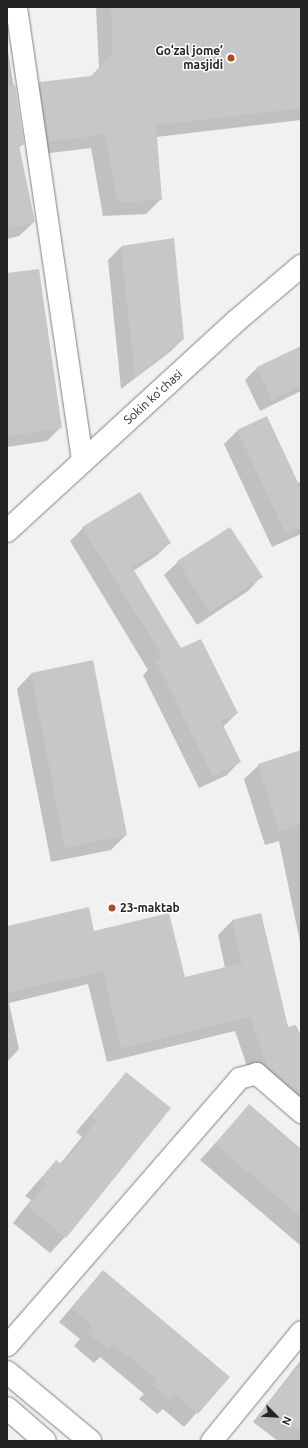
<!DOCTYPE html>
<html>
<head>
<meta charset="utf-8">
<style>
  body { margin:0 }
  #map { position:relative; width:308px; height:1448px; overflow:hidden; background:#f1f1f3; font-family:Ubuntu,sans-serif }
  div>[style] { position:absolute }
  .shadow>* { inset:0; background:#0003 }
  .building>* { inset:0; background:#c8c7c8 }
  .roads { filter:drop-shadow(0 0 1px #818182) drop-shadow(0 0 1px #818182) }
  .minor>* { height:21px; margin:-10.5px; padding:0 10.5px; transform-origin:10.5px; border-radius:10.5px; background:#fff }
  .tertiary>* { height:22px; margin:-11px; padding:0 11px; transform-origin:11px; border-radius:11px; background:#fff }
  .dots>* { width:11px; height:11px; translate:-50% -50%; box-sizing:border-box; border:2px solid #fff; border-radius:50% }
  span { translate:-50% -50%; white-space:nowrap; text-align:center; line-height:1.15; -webkit-text-stroke:3px #fff; paint-order:stroke }
  .poi-label { font-size:12px; color:#242425; font-weight:700 }
  .right { translate:-100% -50%; text-align:right }
  .left { translate:0 -50%; text-align:left }
  .street-label { font-size:12px; color:#242425 }
  .frame { position:absolute; inset:0; border:8px solid #242425; pointer-events:none }
  .north { position:absolute; left:256px; top:1396px; width:40px; height:40px; -webkit-text-stroke:3px #fff; paint-order:stroke; rotate:114deg; font-size:11px; font-weight:700; line-height:16px; text-align:center; color:#242425 }
  .north::after { content:''; display:block; margin:auto; width:14px; height:18px; background:#242425; clip-path:polygon(50% 0,100% 100%,50% 72%,0 100%) }
</style>
</head>
<body>
<div id="map">
  <div class="shadow">
    <i style="clip-path:polygon(96px 7px,301px 7px,301px 120px,156px 137px,161px 199px,146px 214px,103px 216px,91px 148px,34px 155px,25px 98px,40px 83px,91px 78px,99px 69px)"></i>
    <i style="clip-path:polygon(7px 45px,23px 144px,19px 148px,34px 222px,19px 236px,7px 239px)"></i>
    <i style="clip-path:polygon(121px 247px,183px 339px,170px 352px,121px 389px,108px 260px)"></i>
    <i style="clip-path:polygon(7px 274px,61px 427px,47px 441px,7px 447px)"></i>
    <i style="clip-path:polygon(301px 347px,301px 391px,260px 411px,245px 380px,257px 368px)"></i>
    <i style="clip-path:polygon(237px 431px,297px 483px,301px 482px,301px 534px,272px 547px,224px 444px)"></i>
    <i style="clip-path:polygon(83px 528px,170px 543px,156px 556px,133px 571px,181px 649px,237px 713px,223px 727px,240px 761px,227px 775px,199px 788px,143px 675px,148px 670px,70px 541px)"></i>
    <i style="clip-path:polygon(178px 562px,261px 577px,248px 591px,197px 625px,164px 575px)"></i>
    <i style="clip-path:polygon(31px 674px,126px 835px,111px 850px,51px 862px,17px 689px)"></i>
    <i style="clip-path:polygon(301px 751px,301px 947px,279px 841px,265px 845px,244px 779px,259px 765px)"></i>
    <i style="clip-path:polygon(261px 914px,288px 1028px,301px 1038px,301px 1104px,252px 1081px,235px 1031px,107px 1062px,88px 984px,9px 1003px,19px 1049px,7px 1062px,7px 927px,94px 932px,184px 978px,225px 968px,218px 935px,232px 921px)"></i>
    <i style="clip-path:polygon(126px 1073px,65px 1237px,50px 1253px,13px 1223px,31px 1200px,25px 1196px,56px 1161px,60px 1164px,82px 1137px,76px 1132px)"></i>
    <i style="clip-path:polygon(249px 1106px,301px 1150px,301px 1246px,200px 1160px)"></i>
    <i style="clip-path:polygon(103px 1271px,228px 1377px,184px 1427px,163px 1409px,157px 1414px,139px 1399px,144px 1394px,100px 1357px,94px 1363px,74px 1346px,80px 1339px,59px 1322px)"></i>
    <i style="clip-path:polygon(301px 1360px,301px 1441px,278px 1441px,253px 1422px)"></i>
  </div>
  <div class="building">
    <i style="clip-path:polygon(111px 7px,301px 7px,301px 108px,156px 125px,162px 200px,117px 202px,105px 134px,48px 142px,39px 82px,91px 76px,113px 53px)"></i>
    <i style="clip-path:polygon(15px 85px,24px 145px,19px 145px,35px 222px,7px 228px,7px 86px)"></i>
    <i style="clip-path:polygon(174px 238px,184px 339px,135px 377px,121px 246px)"></i>
    <i style="clip-path:polygon(39px 269px,62px 428px,7px 436px,7px 273px)"></i>
    <i style="clip-path:polygon(301px 346px,301px 386px,272px 400px,257px 367px)"></i>
    <i style="clip-path:polygon(267px 416px,301px 489px,301px 527px,286px 534px,237px 430px)"></i>
    <i style="clip-path:polygon(140px 492px,171px 543px,132px 567px,181px 648px,201px 639px,238px 713px,221px 721px,241px 762px,213px 776px,156px 661px,163px 657px,82px 527px)"></i>
    <i style="clip-path:polygon(230px 527px,263px 577px,210px 612px,177px 561px)"></i>
    <i style="clip-path:polygon(93px 660px,127px 835px,65px 848px,31px 673px)"></i>
    <i style="clip-path:polygon(301px 750px,301px 824px,279px 831px,258px 764px)"></i>
    <i style="clip-path:polygon(89px 907px,94px 931px,169px 913px,185px 977px,242px 963px,232px 920px,261px 913px,288px 1027px,296px 1025px,301px 1036px,301px 1090px,293px 1090px,267px 1066px,250px 1017px,121px 1048px,103px 971px,7px 993px,7px 926px)"></i>
    <i style="clip-path:polygon(126px 1072px,171px 1108px,66px 1238px,28px 1207px,46px 1184px,40px 1180px,56px 1160px,62px 1165px,97px 1121px,91px 1116px)"></i>
    <i style="clip-path:polygon(249px 1104px,301px 1149px,301px 1217px,215px 1144px)"></i>
    <i style="clip-path:polygon(103px 1270px,230px 1377px,198px 1414px,176px 1396px,171px 1401px,152px 1385px,157px 1380px,114px 1344px,109px 1350px,87px 1332px,92px 1325px,71px 1308px)"></i>
    <i style="clip-path:polygon(301px 1363px,301px 1432px,267px 1406px)"></i>
  </div>
  <div class="roads">
    <div class="minor">
      <i style="left:16px;top:7px;width:459px;rotate:81.7deg"></i>
      <i style="left:7px;top:1345px;width:354px;rotate:-49deg"></i>
      <i style="left:239px;top:1078px;width:18px;rotate:-16deg"></i>
      <i style="left:256px;top:1073px;width:60px;rotate:40.9deg"></i>
      <i style="left:211px;top:1441px;width:142px;rotate:-50.7deg"></i>
    </div>
    <div class="tertiary">
      <i style="left:7px;top:531px;width:309px;rotate:-42.5deg"></i>
      <i style="left:235px;top:322px;width:87px;rotate:-40.3deg"></i>
      <i style="left:7px;top:1372px;width:108px;rotate:39.7deg"></i>
      <i style="left:7px;top:1408px;width:50px;rotate:41deg"></i>
    </div>
  </div>
  <div class="dots">
    <i style="left:231px;top:58px;background:#b14a24"></i>
    <i style="left:112px;top:908px;background:#b14a24"></i>
  </div>
  <div class="poi-label">
    <span class="right" style="left:223px;top:58px">Go‘zal jome’<br>masjidi</span>
    <span class="left" style="left:120px;top:908px">23-maktab</span>
  </div>
  <div class="street-label">
    <span style="left:153px;top:397px;rotate:-42deg">Sokin ko'chasi</span>
  </div>
  <div class="frame"></div>
  <div class="north">N</div>
</div>
</body>
</html>
